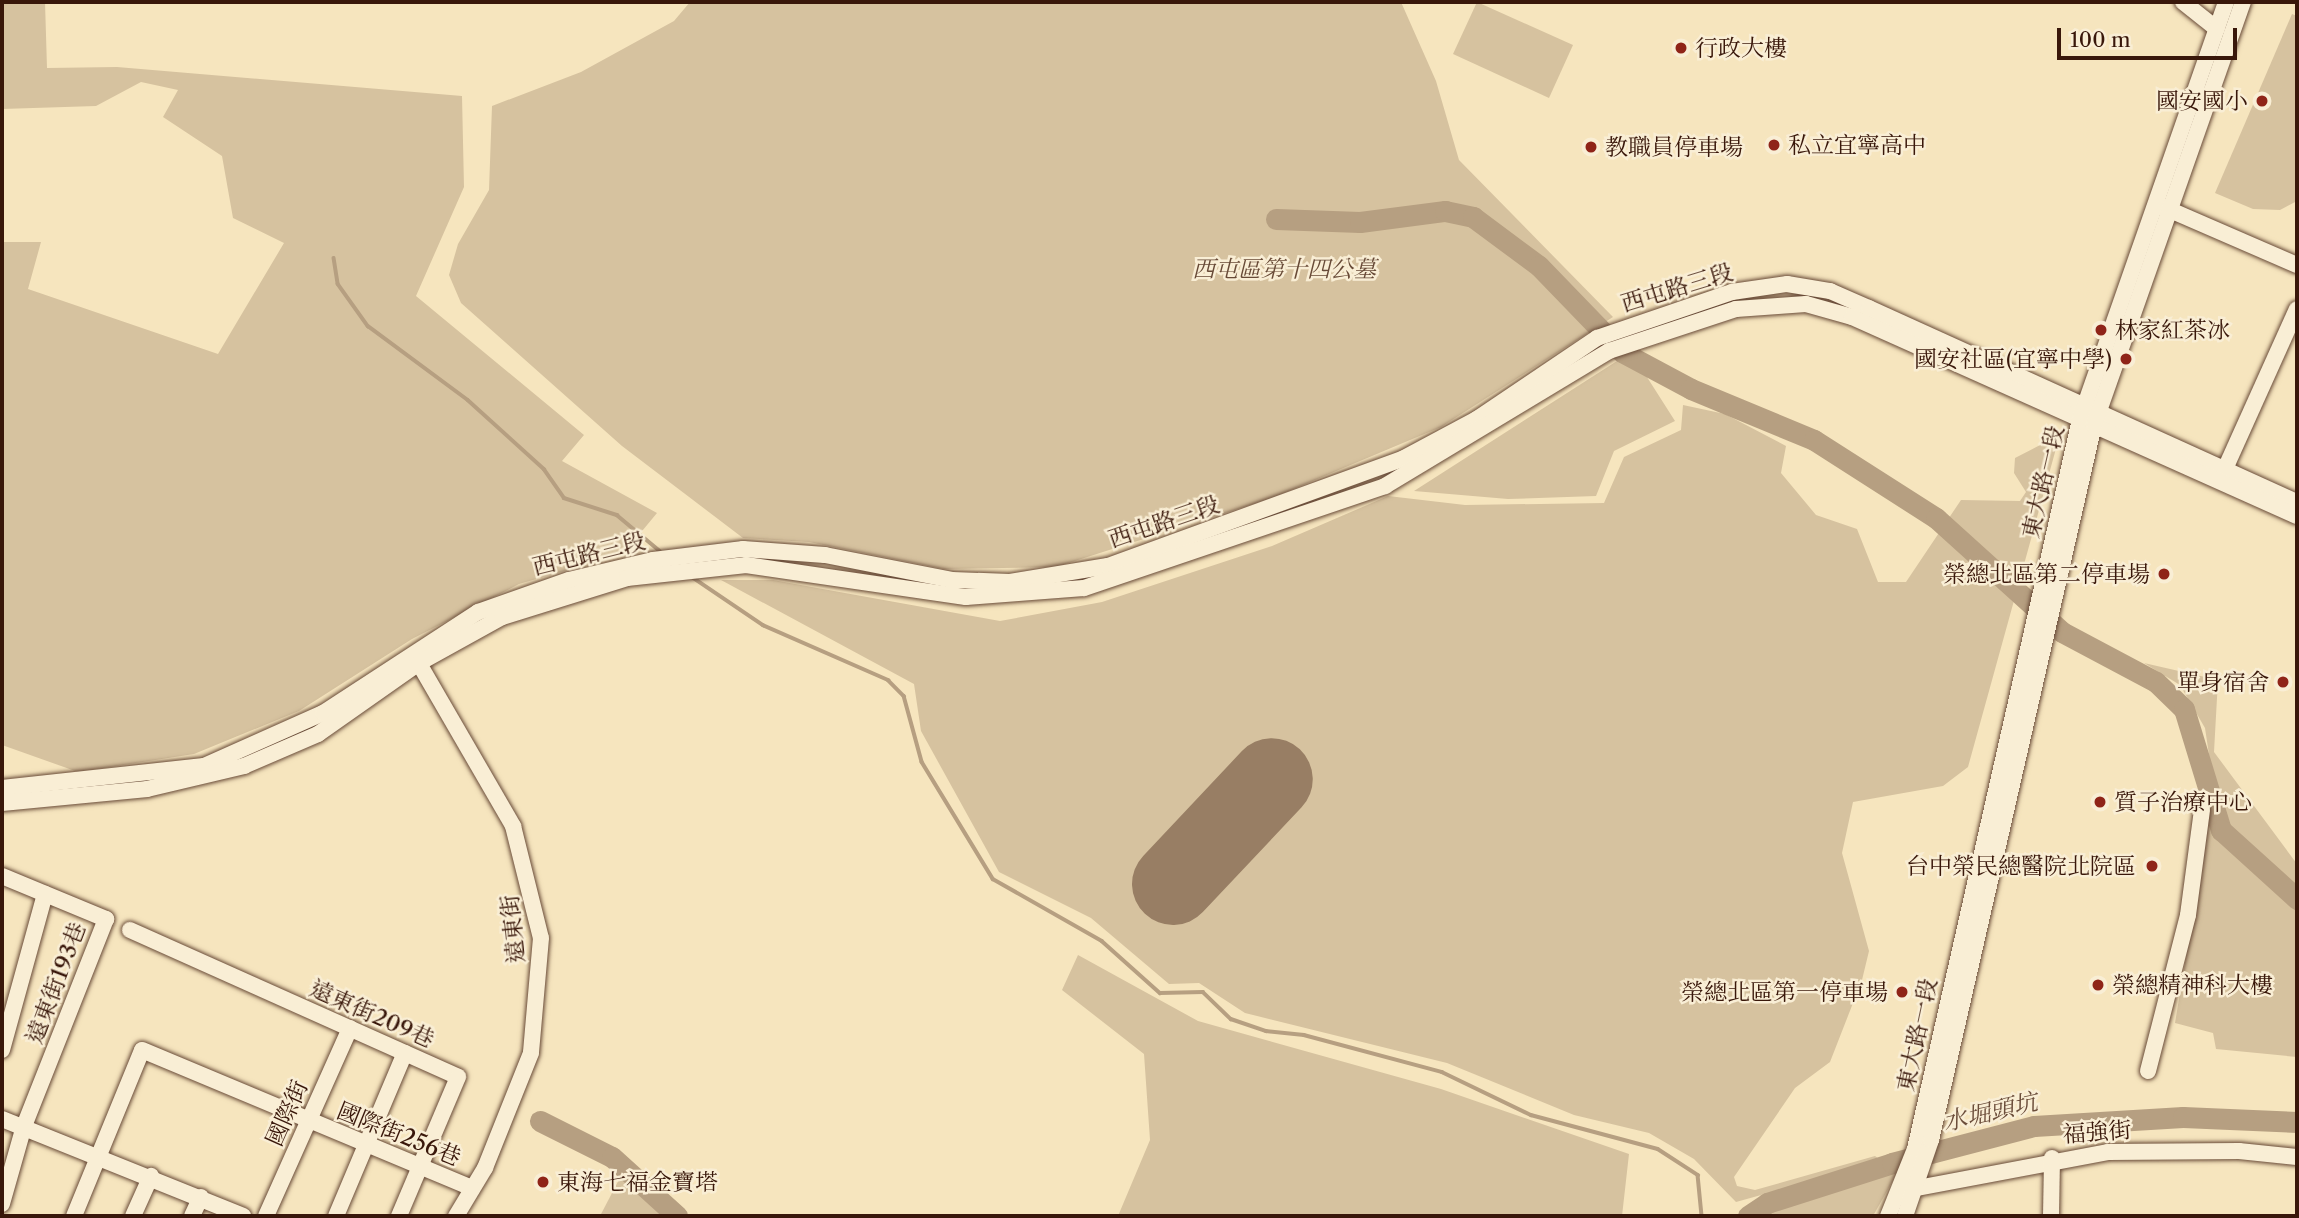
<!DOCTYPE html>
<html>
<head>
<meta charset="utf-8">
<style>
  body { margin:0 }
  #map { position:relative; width:2299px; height:1218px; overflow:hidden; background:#f6e5be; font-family:"Libre Caslon Text","Noto Serif TC",serif }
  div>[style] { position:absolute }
  .green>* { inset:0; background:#d6c29f }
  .stream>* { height:3.5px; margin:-1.75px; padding:0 1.75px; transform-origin:1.75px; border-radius:1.75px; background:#b69f81 }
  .river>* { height:21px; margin:-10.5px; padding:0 10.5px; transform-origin:10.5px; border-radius:10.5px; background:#b69f81 }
  .runway>* { height:82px; margin:-41px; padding:0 41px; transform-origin:41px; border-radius:41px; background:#987e64 }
  .roads { filter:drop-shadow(0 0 2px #684a37) drop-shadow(0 0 2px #684a37) }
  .minor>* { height:16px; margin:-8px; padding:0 8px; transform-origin:8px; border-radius:8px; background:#f9eed5 }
  .dots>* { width:19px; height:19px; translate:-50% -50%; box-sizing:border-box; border:4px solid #f9eed5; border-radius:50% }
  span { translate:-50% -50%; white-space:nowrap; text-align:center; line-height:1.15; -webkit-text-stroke:5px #f9eed5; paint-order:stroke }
  .poi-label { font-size:23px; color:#39170a }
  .left { translate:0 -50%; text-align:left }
  .right { translate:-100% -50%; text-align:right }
  .park-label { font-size:23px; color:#684a37; font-style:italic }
  .street-label { font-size:23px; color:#39170a }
  .water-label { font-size:24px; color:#6b4d3a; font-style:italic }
  .frame { position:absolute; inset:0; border:4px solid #39170a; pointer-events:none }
  .scale { position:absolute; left:2057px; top:28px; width:180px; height:32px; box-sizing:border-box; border:4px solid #39170a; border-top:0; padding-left:9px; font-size:21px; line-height:24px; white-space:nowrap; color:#39170a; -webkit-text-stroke:5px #f9eed5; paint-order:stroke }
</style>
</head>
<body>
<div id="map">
  <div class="green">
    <i style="clip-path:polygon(2px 2px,45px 2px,47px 68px,117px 67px,462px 96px,464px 187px,416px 296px,584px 435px,562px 461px,657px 513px,623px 554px,519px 584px,412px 639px,299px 711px,194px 754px,78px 772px,2px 745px,2px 242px,41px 242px,28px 289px,218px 354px,284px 243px,233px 218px,222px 156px,163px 117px,178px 90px,141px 82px,96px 106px,2px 109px)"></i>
    <i style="clip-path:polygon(690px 2px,1401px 2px,1436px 81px,1459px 160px,1613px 317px,1441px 427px,1272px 498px,1056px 567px,944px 569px,809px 542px,743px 538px,622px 446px,461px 303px,449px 275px,458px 244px,489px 190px,492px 106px,581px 72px,674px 21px)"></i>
    <i style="clip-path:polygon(1477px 2px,1573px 45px,1549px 98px,1453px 54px)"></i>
    <i style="clip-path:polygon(2292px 14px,2297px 16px,2297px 201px,2280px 210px,2253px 209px,2215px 193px)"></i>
    <i style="clip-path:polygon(1631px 352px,1675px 421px,1614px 451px,1596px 496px,1508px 499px,1414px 491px)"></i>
    <i style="clip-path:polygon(1683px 405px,1725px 414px,1786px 446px,1781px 473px,1816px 515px,1857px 529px,1878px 582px,1906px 582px,1961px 500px,2020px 501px,2026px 492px,2014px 473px,2015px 458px,2042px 444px,2057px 445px,1968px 767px,1943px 786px,1853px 802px,1842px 853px,1869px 951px,1862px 980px,1830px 1062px,1795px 1088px,1734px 1177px,1737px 1186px,1755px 1190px,1875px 1156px,1882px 1161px,1736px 1202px,1694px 1159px,1649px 1133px,1574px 1115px,1447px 1063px,1245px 1013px,1199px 983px,1169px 984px,1091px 918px,999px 872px,921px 731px,914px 684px,721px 580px,773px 580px,1000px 621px,1102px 602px,1272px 546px,1388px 496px,1465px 505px,1604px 503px,1624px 457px,1681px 430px)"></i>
    <i style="clip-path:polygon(2144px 663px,2218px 680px,2214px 752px,2297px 864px,2297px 1057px,2216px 1049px,2213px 1033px,2175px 1023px,2214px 788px,2205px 728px,2180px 685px)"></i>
    <i style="clip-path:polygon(1078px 955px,1198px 1021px,1441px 1089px,1629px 1154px,1622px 1216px,1118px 1216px,1150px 1140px,1144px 1054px,1062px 990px)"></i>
    <i style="clip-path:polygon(1900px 1168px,1873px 1216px,1764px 1216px,1768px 1210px)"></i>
    <i style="clip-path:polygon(623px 1172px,672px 1216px,600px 1216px)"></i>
  </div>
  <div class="stream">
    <i style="left:334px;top:258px;width:26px;rotate:81deg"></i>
    <i style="left:338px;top:284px;width:52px;rotate:54.5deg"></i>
    <i style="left:368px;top:326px;width:124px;rotate:36.5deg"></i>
    <i style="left:468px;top:400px;width:103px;rotate:42.2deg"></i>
    <i style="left:544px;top:469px;width:35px;rotate:55deg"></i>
    <i style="left:564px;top:498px;width:56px;rotate:17.8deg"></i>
    <i style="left:617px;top:515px;width:56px;rotate:39.9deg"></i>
    <i style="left:692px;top:577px;width:86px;rotate:34.1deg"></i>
    <i style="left:763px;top:625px;width:137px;rotate:23.7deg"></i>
    <i style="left:888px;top:680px;width:23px;rotate:45deg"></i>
    <i style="left:904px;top:696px;width:68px;rotate:74.7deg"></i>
    <i style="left:922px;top:762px;width:137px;rotate:58.7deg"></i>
    <i style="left:993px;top:879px;width:125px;rotate:29.6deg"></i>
    <i style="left:1102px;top:941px;width:78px;rotate:41.9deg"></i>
    <i style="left:1160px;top:993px;width:43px;rotate:-1.3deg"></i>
    <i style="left:1203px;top:992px;width:39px;rotate:44deg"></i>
    <i style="left:1231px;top:1019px;width:37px;rotate:19deg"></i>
    <i style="left:1266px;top:1031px;width:38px;rotate:6deg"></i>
    <i style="left:1304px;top:1035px;width:143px;rotate:15deg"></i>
    <i style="left:1442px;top:1072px;width:99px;rotate:25.8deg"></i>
    <i style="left:1531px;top:1115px;width:131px;rotate:15deg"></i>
    <i style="left:1658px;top:1149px;width:48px;rotate:33deg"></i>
    <i style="left:1698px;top:1175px;width:41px;rotate:84.4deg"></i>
  </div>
  <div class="river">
    <i style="left:1276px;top:219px;width:84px;rotate:2deg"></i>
    <i style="left:1360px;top:222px;width:86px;rotate:-7.4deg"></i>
    <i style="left:1445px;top:211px;width:29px;rotate:12deg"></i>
    <i style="left:1473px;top:217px;width:82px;rotate:36.6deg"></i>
    <i style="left:1539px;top:266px;width:120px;rotate:46deg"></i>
    <i style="left:1622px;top:352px;width:78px;rotate:28.2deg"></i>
    <i style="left:1691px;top:389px;width:133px;rotate:22.5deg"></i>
    <i style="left:1814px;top:440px;width:145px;rotate:32.6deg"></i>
    <i style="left:1936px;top:518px;width:170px;rotate:42.1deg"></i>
    <i style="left:2062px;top:632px;width:106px;rotate:28deg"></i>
    <i style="left:2156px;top:682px;width:39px;rotate:44deg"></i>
    <i style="left:2184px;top:709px;width:127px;rotate:73deg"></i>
    <i style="left:2221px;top:830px;width:103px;rotate:42.2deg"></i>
    <i style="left:540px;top:1121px;width:80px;rotate:26.6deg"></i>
    <i style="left:612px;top:1157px;width:88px;rotate:42.2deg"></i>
    <i style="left:1748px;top:1216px;width:23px;rotate:-34deg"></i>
    <i style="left:1767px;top:1203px;width:131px;rotate:-17.7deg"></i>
    <i style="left:1892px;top:1163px;width:147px;rotate:-14.6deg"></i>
    <i style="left:2034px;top:1126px;width:149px;rotate:-3.5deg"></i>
    <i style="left:2183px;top:1117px;width:114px;rotate:2.5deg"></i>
  </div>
  <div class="runway">
    <i style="left:1173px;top:884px;width:144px;rotate:-46.7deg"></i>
  </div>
  <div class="roads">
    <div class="minor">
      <i style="left:2183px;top:2px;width:43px;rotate:38.5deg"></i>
      <i style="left:2161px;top:206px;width:148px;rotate:23.5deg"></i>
      <i style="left:2225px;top:469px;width:175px;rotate:-65.8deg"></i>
      <i style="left:414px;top:655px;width:198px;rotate:59.9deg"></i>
      <i style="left:513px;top:826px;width:115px;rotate:76deg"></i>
      <i style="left:541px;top:938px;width:115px;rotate:95deg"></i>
      <i style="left:531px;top:1053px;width:124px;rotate:111.8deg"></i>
      <i style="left:485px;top:1168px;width:56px;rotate:121.1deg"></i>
      <i style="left:2px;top:788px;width:203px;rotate:-6.2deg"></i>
      <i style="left:204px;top:766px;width:130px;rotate:-24deg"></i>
      <i style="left:323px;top:713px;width:185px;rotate:-33.1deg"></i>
      <i style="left:478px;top:612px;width:96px;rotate:-19.4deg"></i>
      <i style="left:569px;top:580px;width:86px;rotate:-13.4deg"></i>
      <i style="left:653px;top:560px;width:91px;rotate:-7deg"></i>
      <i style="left:743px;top:549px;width:82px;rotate:4.2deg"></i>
      <i style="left:825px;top:555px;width:129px;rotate:11.1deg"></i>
      <i style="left:952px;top:580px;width:58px;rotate:2deg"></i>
      <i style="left:1010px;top:582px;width:99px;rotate:-9.3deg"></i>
      <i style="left:1108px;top:566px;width:315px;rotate:-20deg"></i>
      <i style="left:1404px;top:458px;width:83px;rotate:-28.1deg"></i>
      <i style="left:1477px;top:419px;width:145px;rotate:-34deg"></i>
      <i style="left:1597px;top:338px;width:143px;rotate:-18.8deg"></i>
      <i style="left:1732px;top:292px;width:56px;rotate:-8.3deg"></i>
      <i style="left:1787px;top:284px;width:44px;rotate:9.2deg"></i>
      <i style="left:1830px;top:291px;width:43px;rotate:23.6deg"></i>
      <i style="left:1869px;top:308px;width:470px;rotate:24.4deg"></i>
      <i style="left:2px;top:803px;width:146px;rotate:-5.5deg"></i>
      <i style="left:147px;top:789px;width:100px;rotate:-13.3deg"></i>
      <i style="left:244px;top:766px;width:81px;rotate:-23.4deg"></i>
      <i style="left:318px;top:734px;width:123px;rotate:-35.1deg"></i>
      <i style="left:419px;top:663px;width:95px;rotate:-29deg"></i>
      <i style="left:502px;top:617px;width:131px;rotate:-17.3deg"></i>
      <i style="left:627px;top:578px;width:120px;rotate:-6.2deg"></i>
      <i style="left:746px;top:565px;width:222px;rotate:8.3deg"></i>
      <i style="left:966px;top:597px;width:118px;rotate:-4.4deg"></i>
      <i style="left:1084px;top:588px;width:318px;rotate:-18.7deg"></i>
      <i style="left:1385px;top:486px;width:262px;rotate:-31.1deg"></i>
      <i style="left:1609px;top:351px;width:134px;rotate:-18.3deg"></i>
      <i style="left:1736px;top:309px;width:70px;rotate:-4.1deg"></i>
      <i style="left:1806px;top:304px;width:48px;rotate:15.8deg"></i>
      <i style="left:1852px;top:317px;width:487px;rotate:24.1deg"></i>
      <i style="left:2px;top:876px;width:113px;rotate:22.5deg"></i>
      <i style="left:106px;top:919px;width:223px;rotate:111.6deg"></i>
      <i style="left:24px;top:1126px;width:81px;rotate:105.8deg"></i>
      <i style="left:130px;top:930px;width:359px;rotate:24.1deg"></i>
      <i style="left:458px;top:1077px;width:151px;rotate:113deg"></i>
      <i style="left:2px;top:1050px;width:162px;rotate:-74.6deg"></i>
      <i style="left:2148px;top:1071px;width:161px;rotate:-75.6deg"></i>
      <i style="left:2188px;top:915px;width:106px;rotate:-82.4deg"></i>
      <i style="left:2px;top:1119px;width:260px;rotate:21.9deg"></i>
      <i style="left:1912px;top:1189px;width:199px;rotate:-10.7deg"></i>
      <i style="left:2108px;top:1152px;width:131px;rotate:-0.4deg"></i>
      <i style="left:2239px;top:1151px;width:58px;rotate:5.9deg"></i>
      <i style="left:74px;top:1216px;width:179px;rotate:-67.7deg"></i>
      <i style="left:142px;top:1050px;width:358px;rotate:22.7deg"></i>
      <i style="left:133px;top:1216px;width:44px;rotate:-65.8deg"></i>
      <i style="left:192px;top:1216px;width:21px;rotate:-65deg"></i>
      <i style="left:266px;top:1216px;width:206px;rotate:-65.9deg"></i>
      <i style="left:336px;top:1216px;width:177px;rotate:-67.1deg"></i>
      <i style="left:1888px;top:1216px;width:72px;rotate:-68.1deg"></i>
      <i style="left:1915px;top:1149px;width:748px;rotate:-77.26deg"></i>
      <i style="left:2080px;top:419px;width:442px;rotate:-70.7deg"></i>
      <i style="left:1905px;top:1216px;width:80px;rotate:-71.1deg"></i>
      <i style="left:1931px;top:1140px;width:733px;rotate:-77.16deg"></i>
      <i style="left:2094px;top:425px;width:448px;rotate:-70.6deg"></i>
      <i style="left:2051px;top:1216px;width:58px;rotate:-89deg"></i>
    </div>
  </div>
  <div class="dots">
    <i style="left:1681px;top:48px;background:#8f2418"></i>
    <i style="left:2262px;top:101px;background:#8f2418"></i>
    <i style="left:1774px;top:145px;background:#8f2418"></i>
    <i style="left:1591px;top:147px;background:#8f2418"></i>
    <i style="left:2101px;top:330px;background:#8f2418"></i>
    <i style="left:2126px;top:359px;background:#8f2418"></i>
    <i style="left:2164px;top:574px;background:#8f2418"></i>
    <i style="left:2283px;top:682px;background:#8f2418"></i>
    <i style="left:2100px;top:802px;background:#8f2418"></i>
    <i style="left:2152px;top:866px;background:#8f2418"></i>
    <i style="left:2098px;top:985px;background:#8f2418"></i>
    <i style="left:1902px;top:992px;background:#8f2418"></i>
    <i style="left:543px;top:1182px;background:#8f2418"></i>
  </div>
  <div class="poi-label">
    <span class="left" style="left:1695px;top:48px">行政大樓</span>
    <span class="right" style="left:2248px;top:101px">國安國小</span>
    <span class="left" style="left:1788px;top:145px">私立宜寧高中</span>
    <span class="left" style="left:1605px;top:147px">教職員停車場</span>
    <span class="left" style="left:2115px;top:330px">林家紅茶冰</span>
    <span class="right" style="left:2112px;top:359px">國安社區(宜寧中學)</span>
    <span class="right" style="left:2150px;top:574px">榮總北區第二停車場</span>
    <span class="right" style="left:2269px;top:682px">單身宿舍</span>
    <span class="left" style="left:2114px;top:802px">質子治療中心</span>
    <span class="right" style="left:2136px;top:866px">台中榮民總醫院北院區</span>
    <span class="left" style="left:2112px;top:985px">榮總精神科大樓</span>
    <span class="right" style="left:1888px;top:992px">榮總北區第一停車場</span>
    <span class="left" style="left:557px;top:1182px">東海七福金寶塔</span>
  </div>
  <div class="park-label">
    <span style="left:1284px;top:269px">西屯區第十四公墓</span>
  </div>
  <div class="street-label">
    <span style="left:1677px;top:288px;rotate:-17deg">西屯路三段</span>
    <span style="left:2043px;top:482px;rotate:-77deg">東大路一段</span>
    <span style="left:1164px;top:522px;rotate:-19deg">西屯路三段</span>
    <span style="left:589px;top:554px;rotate:-14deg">西屯路三段</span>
    <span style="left:513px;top:929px;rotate:-96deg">遠東街</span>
    <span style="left:56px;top:983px;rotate:-69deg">遠東街193巷</span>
    <span style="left:372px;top:1014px;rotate:24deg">遠東街209巷</span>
    <span style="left:1917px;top:1035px;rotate:-78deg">東大路一段</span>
    <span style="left:287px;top:1113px;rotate:-66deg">國際街</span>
    <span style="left:2097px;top:1132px;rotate:-4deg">福強街</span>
    <span style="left:399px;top:1134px;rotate:22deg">國際街256巷</span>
  </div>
  <div class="water-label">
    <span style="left:1990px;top:1112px;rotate:-13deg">水堀頭坑</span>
  </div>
  <div class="frame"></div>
  <div class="scale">100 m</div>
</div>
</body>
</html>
